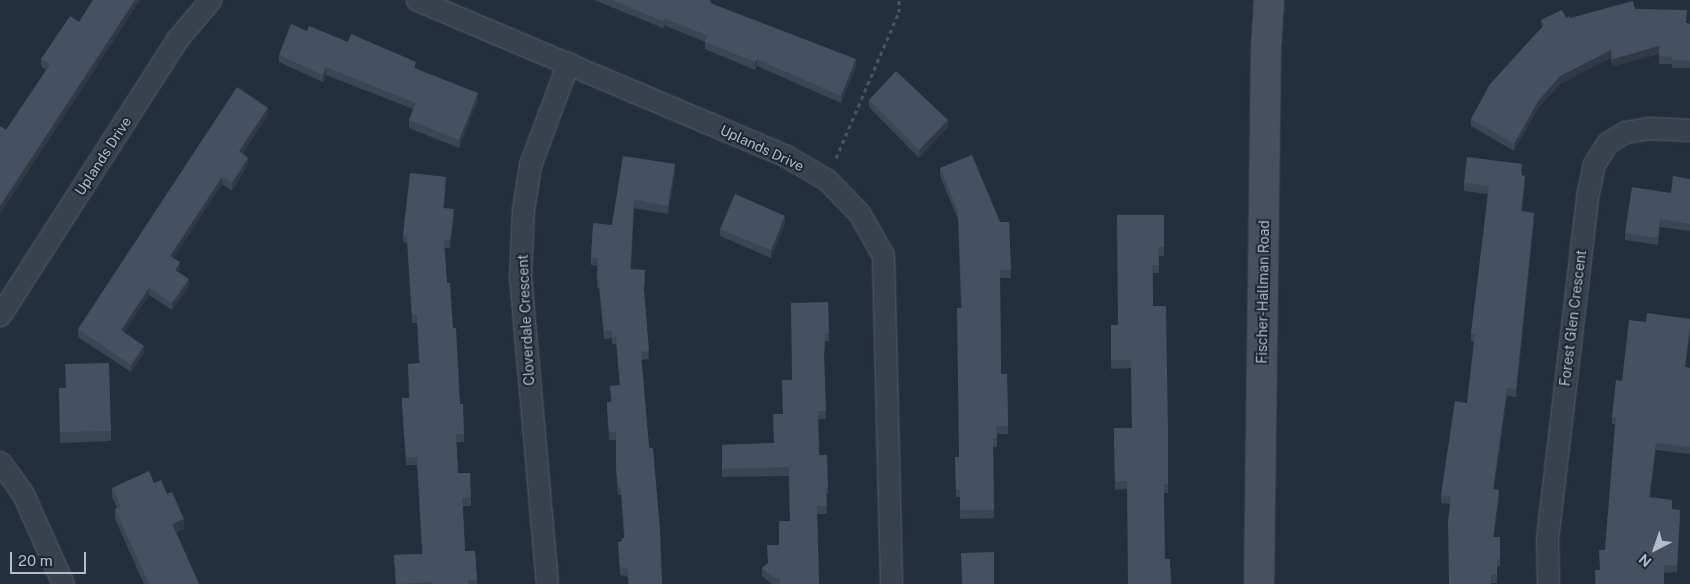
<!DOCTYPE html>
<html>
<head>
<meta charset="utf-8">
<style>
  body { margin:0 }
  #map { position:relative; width:1690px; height:584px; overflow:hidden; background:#242f3e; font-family:"Public Sans",sans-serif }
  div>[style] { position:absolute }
  .path>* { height:3px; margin-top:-1.5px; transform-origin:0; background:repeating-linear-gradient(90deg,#44595c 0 4px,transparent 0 8px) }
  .roads { filter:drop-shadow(0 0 1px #565f6c) drop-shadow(0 0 1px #565f6c) }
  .minor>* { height:21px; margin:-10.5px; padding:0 10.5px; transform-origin:10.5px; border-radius:10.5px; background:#38414e }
  .secondary>* { height:28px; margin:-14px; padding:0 14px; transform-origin:14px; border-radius:14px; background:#465061 }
  .wall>* { inset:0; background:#3b4654 }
  .shaded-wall>* { inset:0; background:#303945 }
  .building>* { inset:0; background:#455162 }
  span { translate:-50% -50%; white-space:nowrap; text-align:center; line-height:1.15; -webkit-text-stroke:4px #1d2633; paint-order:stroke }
  .street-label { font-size:14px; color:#b4bcc9 }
  .north { position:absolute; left:1630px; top:524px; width:50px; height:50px; -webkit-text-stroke:4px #1d2633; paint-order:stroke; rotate:221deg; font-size:14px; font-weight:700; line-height:20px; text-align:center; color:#b4bcc9 }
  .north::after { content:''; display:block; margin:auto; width:18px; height:22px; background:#b4bcc9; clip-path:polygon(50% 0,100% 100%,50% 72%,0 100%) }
  .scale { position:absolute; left:10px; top:552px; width:76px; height:22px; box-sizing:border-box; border:2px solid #b4bcc9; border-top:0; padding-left:6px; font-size:15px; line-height:18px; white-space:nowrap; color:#b4bcc9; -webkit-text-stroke:4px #1d2633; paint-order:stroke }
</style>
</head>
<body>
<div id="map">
  <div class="path">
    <i style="left:836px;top:158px;width:159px;rotate:-66.7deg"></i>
    <i style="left:899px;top:12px;width:12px;rotate:-90deg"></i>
  </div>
  <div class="roads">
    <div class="minor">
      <i style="left:417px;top:0;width:401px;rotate:22.9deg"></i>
      <i style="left:786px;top:156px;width:48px;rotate:30.3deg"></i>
      <i style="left:827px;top:180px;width:46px;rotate:45.9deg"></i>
      <i style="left:859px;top:213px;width:48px;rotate:60.3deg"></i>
      <i style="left:883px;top:255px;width:329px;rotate:88.6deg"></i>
      <i style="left:0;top:315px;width:329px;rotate:-57.3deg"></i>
      <i style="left:178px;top:38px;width:50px;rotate:-49.9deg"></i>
      <i style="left:0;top:462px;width:39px;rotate:54deg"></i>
      <i style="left:23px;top:494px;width:98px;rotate:66deg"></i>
      <i style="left:547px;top:584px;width:307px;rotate:-95deg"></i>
      <i style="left:520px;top:278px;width:68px;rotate:-87.5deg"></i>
      <i style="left:523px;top:210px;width:46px;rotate:-81.2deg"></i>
      <i style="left:530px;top:165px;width:109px;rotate:-69.6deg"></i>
      <i style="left:1548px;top:584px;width:45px;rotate:-91.3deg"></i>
      <i style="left:1547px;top:539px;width:349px;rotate:-83.3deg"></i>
      <i style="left:1588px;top:192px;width:29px;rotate:-78deg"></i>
      <i style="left:1594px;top:164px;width:26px;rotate:-58deg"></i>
      <i style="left:1608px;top:142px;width:20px;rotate:-30deg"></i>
      <i style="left:1625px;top:132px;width:24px;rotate:-9deg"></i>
      <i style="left:1649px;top:128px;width:41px;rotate:2.8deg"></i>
    </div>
    <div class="secondary">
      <i style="left:1259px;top:584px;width:535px;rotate:-89.25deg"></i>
      <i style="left:1266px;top:49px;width:49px;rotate:-86.5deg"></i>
    </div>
  </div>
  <div class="wall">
    <i style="clip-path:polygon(93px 0,140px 0,0 214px,6px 130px,46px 70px,41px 66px,41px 59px,79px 22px)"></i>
    <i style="clip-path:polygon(594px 0,709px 0,711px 3px,856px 67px,841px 103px,757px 66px,755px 70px,705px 49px,705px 42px,664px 25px,663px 28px)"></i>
    <i style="clip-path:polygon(1635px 9px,1690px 24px,1690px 68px,1672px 68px,1672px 64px,1659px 64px,1659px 54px,1613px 66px,1611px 58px,1560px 84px,1538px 108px,1514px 151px,1471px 126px,1471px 119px,1542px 28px,1541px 20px,1570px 18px)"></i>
    <i style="clip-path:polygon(348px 42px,416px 68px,478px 100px,459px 148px,409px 128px,409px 120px,413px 109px,326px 75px,323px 82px,279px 62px,279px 55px)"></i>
    <i style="clip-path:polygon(869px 100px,948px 127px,919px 158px,869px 107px)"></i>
    <i style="clip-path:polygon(268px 115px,242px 154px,248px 165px,232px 191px,222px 184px,173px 258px,180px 270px,178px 272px,189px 286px,172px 310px,149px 295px,124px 332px,144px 353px,131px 372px,78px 337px,78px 329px)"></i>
    <i style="clip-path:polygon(623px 156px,675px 172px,668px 214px,634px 208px,631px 269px,645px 278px,644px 292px,649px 359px,641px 360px,662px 584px,628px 584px,628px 577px,620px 575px,618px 542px,622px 541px,624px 538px,621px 495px,618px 495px,616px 472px,616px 440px,609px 440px,607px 410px,607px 402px,611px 402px,610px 386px,620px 386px,616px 344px,612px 344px,612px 338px,604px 339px,599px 288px,597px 288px,598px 266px,591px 265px,591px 257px,612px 225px)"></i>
    <i style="clip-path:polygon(940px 168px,1000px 222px,1009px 222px,1011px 278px,1000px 278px,1001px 374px,1007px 374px,1008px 434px,997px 434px,997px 447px,993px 447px,994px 518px,960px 519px,960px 497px,956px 497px,955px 457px,959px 457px,961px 308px,958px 219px,940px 176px)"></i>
    <i style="clip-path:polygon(1522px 171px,1522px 175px,1525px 183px,1522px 212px,1534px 220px,1516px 397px,1507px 396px,1494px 489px,1499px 497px,1494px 537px,1500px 537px,1500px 566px,1497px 567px,1497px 583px,1491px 583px,1450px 504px,1441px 503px,1441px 495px,1467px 403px,1474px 342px,1471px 341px,1471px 334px,1488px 194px,1464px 191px,1464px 183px)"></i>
    <i style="clip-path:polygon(1690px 179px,1690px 231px,1660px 227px,1658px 245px,1625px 240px,1625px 233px)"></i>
    <i style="clip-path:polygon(446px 185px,444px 208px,454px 217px,450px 248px,444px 248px,447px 283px,453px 328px,460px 404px,464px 434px,464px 442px,456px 442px,458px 473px,471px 498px,471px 506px,463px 506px,465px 551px,475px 551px,477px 584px,396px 584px,394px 555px,422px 554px,417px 465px,406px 465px,402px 406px,402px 398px,409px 398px,408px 364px,419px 363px,417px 323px,412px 323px,407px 243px,403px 242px,403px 235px)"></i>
    <i style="clip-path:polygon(1164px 215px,1164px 256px,1159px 256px,1159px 273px,1153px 273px,1153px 306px,1168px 439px,1168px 493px,1164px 493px,1165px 559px,1171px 584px,1127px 489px,1115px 490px,1114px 428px,1132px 428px,1131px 368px,1111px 369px,1111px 325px,1118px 325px)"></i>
    <i style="clip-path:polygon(785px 224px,771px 258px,720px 236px,720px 229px)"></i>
    <i style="clip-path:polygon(828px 302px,829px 341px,825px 341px,824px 359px,826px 419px,818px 419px,819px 455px,828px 486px,828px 494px,826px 494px,827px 514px,817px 514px,819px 584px,771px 584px,762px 576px,762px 568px,768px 563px,779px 545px,790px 521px,789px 476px,722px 477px,722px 445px,774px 443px,783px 414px,792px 380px)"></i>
    <i style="clip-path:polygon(1686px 367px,1690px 368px,1690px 454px,1656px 450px,1650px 497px,1672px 509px,1680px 517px,1677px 572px,1664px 573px,1664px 584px,1595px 584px,1595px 570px,1600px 570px,1605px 550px,1615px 424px,1612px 424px,1612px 417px,1622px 381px)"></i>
    <i style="clip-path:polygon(59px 388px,111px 431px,111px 441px,60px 443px)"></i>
    <i style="clip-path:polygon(154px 483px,184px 529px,176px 532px,199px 584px,144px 584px,115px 519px,115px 509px,117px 508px,112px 497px,112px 488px)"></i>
  </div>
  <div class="shaded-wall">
    <i style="clip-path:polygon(135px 0,140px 0,0 214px,0 206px)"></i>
    <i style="clip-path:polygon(1659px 46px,1659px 54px,1613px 66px,1613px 59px)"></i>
    <i style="clip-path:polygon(1611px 50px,1611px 58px,1560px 84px,1538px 108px,1514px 151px,1514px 144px,1538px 101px,1560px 76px)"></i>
    <i style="clip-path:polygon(757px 59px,757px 66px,755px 70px,755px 62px)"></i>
    <i style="clip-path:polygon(856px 59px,856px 67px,841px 103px,841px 96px)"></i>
    <i style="clip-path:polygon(326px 67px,326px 75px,323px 82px,323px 75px)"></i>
    <i style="clip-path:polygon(478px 93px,478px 100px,459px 148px,459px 140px)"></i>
    <i style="clip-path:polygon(268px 108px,268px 115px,239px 159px,239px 151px)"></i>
    <i style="clip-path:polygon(948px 120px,948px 127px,919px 158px,919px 150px)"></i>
    <i style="clip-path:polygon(248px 158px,248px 165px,232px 191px,232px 183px)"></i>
    <i style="clip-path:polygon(675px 164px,675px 172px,668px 214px,668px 206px)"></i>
    <i style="clip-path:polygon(1525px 176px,1525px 183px,1521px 219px,1521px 211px)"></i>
    <i style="clip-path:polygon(222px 177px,222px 184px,170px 264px,170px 256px)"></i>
    <i style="clip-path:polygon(446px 177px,446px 185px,443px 216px,443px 208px)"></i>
    <i style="clip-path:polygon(454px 209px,454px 217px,450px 248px,450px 240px)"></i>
    <i style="clip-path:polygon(1534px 213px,1534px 220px,1516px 397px,1516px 389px)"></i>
    <i style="clip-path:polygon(785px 216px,785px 224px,771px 258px,771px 250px)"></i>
    <i style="clip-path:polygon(1660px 219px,1660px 227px,1658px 245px,1658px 238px)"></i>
    <i style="clip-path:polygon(180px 262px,180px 270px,175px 277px,175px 270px)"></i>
    <i style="clip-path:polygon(189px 279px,189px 286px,172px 310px,172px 303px)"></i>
    <i style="clip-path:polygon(149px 288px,149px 295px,121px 337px,121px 330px)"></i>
    <i style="clip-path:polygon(1690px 327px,1690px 334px,1685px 374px,1685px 367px)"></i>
    <i style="clip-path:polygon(144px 346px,144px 353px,131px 372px,131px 365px)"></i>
    <i style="clip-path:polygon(1507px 388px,1507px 396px,1493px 497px,1493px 489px)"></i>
    <i style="clip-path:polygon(1656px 443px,1656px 450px,1649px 504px,1649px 497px)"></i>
    <i style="clip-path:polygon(1499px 490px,1499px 497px,1493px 544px,1493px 537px)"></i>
    <i style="clip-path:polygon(184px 519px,184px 529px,172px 534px,172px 524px)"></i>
  </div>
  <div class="building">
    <i style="clip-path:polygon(93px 0,135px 0,0 206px,0 126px,6px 130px,50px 65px,41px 59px,70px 16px,79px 22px)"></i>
    <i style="clip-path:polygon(612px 0,709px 0,711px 1px,710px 3px,856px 59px,841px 96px,757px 59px,755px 62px,705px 42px,707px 35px,664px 18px,663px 21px)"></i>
    <i style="clip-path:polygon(1633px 1px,1635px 9px,1687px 10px,1686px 23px,1690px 24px,1690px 61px,1672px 60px,1672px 57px,1659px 56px,1659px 46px,1613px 59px,1611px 50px,1560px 76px,1538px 101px,1514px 144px,1471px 119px,1490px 84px,1544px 25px,1541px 20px,1562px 10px,1566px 18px,1569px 16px,1570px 18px)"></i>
    <i style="clip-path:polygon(291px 24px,307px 31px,309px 26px,348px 42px,351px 34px,416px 62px,414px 68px,478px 93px,459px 140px,409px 120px,416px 103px,326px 67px,323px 75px,279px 55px)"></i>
    <i style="clip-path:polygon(896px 71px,948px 120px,919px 150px,869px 100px)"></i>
    <i style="clip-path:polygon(237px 87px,268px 108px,239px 151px,248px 158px,232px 183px,222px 177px,170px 256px,180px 262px,175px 270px,189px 279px,172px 303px,149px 288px,121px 330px,144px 346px,131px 365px,78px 329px)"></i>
    <i style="clip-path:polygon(972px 155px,1000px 222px,1009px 222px,1011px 270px,1000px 270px,1001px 374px,1007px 374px,1008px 426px,996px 426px,997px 438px,993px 438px,994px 510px,960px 510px,960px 489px,956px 489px,955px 457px,959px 457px,957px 308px,962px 308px,958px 211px,940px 168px)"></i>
    <i style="clip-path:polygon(623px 156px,675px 164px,668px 206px,634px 200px,630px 269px,645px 270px,644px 289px,649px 351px,641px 352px,649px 448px,653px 448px,660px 529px,662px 584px,629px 584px,628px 569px,620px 567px,618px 542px,622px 541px,622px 538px,625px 538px,621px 487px,618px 487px,616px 465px,616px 432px,609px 432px,607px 402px,612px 402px,610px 386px,620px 385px,616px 336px,612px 337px,612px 330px,604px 331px,599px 280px,597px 280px,598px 258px,591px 257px,593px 223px,612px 225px)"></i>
    <i style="clip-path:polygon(1467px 157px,1522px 164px,1521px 175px,1525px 176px,1521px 211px,1534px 213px,1516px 389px,1507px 388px,1493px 489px,1499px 490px,1493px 537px,1500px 537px,1500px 559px,1497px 559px,1497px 575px,1491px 575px,1491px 584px,1449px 584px,1448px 520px,1451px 497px,1441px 495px,1455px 401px,1467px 403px,1475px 334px,1471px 334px,1489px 186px,1464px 183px)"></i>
    <i style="clip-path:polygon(410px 173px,446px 177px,443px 208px,454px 209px,450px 240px,444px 240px,447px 283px,450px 283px,453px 328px,456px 328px,460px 404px,463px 404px,464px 434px,456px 434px,458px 473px,470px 473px,471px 498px,462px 498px,465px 551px,475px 551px,477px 580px,468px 580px,468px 584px,433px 584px,433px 582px,396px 584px,394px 555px,423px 554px,417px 457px,406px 457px,402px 398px,410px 398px,408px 364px,420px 363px,417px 315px,412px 315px,407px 235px,403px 235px)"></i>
    <i style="clip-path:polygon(1673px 176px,1690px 179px,1690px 224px,1660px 219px,1658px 238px,1625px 233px,1632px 187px,1671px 193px)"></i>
    <i style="clip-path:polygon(735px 194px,785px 216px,771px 250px,720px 229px)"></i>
    <i style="clip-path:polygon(1117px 215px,1164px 215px,1164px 247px,1158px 247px,1159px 265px,1152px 265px,1153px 306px,1166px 306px,1168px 431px,1168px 484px,1164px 484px,1164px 513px,1165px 559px,1170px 559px,1171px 584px,1128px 584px,1127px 481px,1115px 481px,1114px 428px,1132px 428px,1131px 360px,1111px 360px,1111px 325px,1118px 325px)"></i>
    <i style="clip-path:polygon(828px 302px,829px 333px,825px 333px,824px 355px,826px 411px,818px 411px,819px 455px,827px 455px,828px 486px,826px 486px,827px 506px,817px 506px,819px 584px,780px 584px,780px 578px,774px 578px,762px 568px,768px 563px,767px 545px,779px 545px,779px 521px,790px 521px,789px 467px,722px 469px,722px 445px,774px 443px,773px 414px,783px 414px,782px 380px,792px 380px,791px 303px)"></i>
    <i style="clip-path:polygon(1647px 313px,1690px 319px,1690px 327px,1685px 367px,1690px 368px,1690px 447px,1656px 443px,1649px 497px,1672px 500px,1672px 509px,1680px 510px,1677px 565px,1664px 565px,1664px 584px,1596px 584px,1595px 570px,1600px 570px,1599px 550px,1605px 550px,1616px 417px,1612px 417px,1616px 380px,1622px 381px,1629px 320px,1646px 322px)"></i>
    <i style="clip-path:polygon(109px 363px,111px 431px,60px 432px,59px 388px,66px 388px,65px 364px)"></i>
    <i style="clip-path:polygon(149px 471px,154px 483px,161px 480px,167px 494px,172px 492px,184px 519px,172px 524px,199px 584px,149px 584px,115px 509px,121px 507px,112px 488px)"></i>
    <i style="clip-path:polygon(994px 552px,994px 584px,962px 584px,961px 553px)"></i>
  </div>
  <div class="street-label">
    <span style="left:762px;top:148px;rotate:25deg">Uplands Drive</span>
    <span style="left:103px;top:156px;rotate:-57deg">Uplands Drive</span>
    <span style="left:1263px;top:292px;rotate:-89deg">Fischer-Hallman Road</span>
    <span style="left:1573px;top:318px;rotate:-83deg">Forest Glen Crescent</span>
    <span style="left:526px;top:320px;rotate:-93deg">Cloverdale Crescent</span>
  </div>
  <div class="north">N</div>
  <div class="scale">20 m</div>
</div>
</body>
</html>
